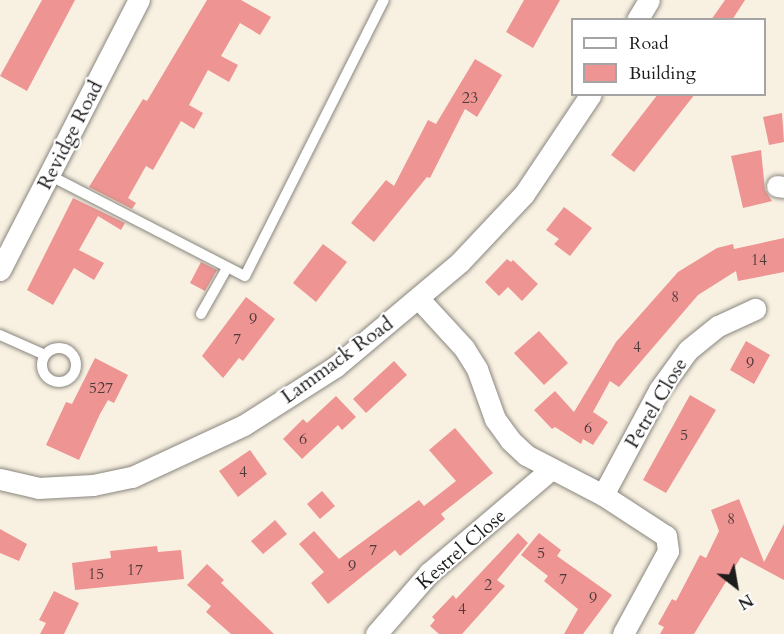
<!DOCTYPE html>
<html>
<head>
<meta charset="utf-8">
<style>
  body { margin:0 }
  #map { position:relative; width:784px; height:634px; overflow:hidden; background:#f8f1e2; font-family:Cardo,serif }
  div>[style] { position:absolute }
  .building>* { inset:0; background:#ee9493 }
  .roads { filter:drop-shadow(0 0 2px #8a867f) drop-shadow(0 0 2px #8a867f) }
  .service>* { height:10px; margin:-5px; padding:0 5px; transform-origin:5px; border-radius:5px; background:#fff }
  .service>.ring { margin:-5px; padding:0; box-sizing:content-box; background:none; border:10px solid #fff; border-radius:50% }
  .minor>* { height:21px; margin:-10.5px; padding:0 10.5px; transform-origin:10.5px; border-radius:10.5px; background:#fff }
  span { translate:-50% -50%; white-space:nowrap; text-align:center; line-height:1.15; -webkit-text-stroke:4.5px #fff; paint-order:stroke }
  .number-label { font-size:16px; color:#503a3a }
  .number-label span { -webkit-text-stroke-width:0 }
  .street-label { font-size:20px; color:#1c1c1c }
  .legend { position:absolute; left:571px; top:18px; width:195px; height:78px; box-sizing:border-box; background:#fff; border:2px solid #a4a4a4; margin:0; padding:8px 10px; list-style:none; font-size:18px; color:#1c1c1c }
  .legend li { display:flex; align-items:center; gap:12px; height:30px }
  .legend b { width:30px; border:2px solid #a4a4a4 }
  .north { position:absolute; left:706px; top:556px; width:60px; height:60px; -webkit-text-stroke:4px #fff; paint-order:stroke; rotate:149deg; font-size:16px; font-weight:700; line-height:24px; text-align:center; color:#1c1c1c }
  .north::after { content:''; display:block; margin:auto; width:21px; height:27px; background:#1c1c1c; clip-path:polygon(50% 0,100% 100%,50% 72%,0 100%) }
</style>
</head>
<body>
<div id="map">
  <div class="building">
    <i style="clip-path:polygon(42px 0,75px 0,27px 91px,0 76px)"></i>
    <i style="clip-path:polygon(207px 0,241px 0,271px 17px,260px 35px,240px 23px,221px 56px,238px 65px,229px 82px,208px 70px,189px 105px,203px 113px,194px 129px,181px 121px,153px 170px,146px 166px,128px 198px,136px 203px,132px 209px,89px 187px,143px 99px,147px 101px)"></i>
    <i style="clip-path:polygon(524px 0,560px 0,533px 48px,506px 32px)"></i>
    <i style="clip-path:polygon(725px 0,745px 0,732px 20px,711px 20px)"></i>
    <i style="clip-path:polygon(475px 59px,502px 75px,477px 117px,465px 109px,430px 178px,427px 177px,374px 242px,351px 223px,386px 180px,394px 186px,428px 120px,436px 124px)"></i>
    <i style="clip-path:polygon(658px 94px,695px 94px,634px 172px,611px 155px)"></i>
    <i style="clip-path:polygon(782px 113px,784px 142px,769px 145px,763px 117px)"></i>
    <i style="clip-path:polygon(761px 150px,765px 190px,772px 201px,743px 208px,731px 156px)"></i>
    <i style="clip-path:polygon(73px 198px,125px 223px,121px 230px,98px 216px,79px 250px,104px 263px,94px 280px,74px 268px,53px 305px,27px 290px)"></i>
    <i style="clip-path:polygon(564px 207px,592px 228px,570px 256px,554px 244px,559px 239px,546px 230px)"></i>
    <i style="clip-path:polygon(784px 238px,784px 272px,738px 281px,736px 271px,698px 295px,619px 387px,610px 381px,593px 412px,608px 422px,593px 445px,583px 439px,581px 444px,555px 427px,552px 429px,534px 410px,555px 391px,574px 412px,616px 342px,678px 272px,717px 248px,733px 244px,734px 249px)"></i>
    <i style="clip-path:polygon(323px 244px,347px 262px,316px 302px,293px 283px)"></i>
    <i style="clip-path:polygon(507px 259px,511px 262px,513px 260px,538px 284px,522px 301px,508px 287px,499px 296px,485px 282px)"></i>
    <i style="clip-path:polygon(201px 262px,217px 270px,205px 291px,190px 283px)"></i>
    <i style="clip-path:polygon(246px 297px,275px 319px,243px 361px,239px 358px,223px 378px,202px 356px)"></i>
    <i style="clip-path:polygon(539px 331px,568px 363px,544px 385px,514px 353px)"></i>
    <i style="clip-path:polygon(746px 341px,770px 355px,754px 384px,730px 370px)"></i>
    <i style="clip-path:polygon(95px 358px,128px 375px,114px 403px,108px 400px,100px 414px,79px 460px,46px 445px,66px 402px,72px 404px)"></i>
    <i style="clip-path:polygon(394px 361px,407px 375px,366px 413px,353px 399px)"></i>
    <i style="clip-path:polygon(690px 395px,716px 410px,666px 493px,643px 480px)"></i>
    <i style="clip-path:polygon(336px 396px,356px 417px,342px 430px,338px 425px,302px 459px,283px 439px,303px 419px,307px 423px)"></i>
    <i style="clip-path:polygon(455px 428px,493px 473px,441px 514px,445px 519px,400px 556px,395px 550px,328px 604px,311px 583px,324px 572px,299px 544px,314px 531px,339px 559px,419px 500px,424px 506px,456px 481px,429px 450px)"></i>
    <i style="clip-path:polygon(250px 450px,267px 474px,238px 497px,219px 471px)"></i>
    <i style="clip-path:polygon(322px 491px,335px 506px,320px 519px,307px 504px)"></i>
    <i style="clip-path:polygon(739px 499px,764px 562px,784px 524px,784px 580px,741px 557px,694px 634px,660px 634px,664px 627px,658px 624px,672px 599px,676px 601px,700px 555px,706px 558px,719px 531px,711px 510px)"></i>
    <i style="clip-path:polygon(275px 520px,287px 534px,263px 554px,251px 541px)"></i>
    <i style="clip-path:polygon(0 529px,27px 544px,19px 561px,0 553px)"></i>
    <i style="clip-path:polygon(518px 533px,528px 543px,497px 580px,505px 586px,462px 634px,439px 634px,430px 626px,435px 620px,432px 617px,453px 595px,456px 599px)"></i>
    <i style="clip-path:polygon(539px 533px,561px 550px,557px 556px,612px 595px,583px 634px,564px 634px,578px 609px,544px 581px,548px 576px,521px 555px)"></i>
    <i style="clip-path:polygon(157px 546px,158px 552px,181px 550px,184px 579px,75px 590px,72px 563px,111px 558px,110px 551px)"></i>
    <i style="clip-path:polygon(207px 564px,224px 580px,221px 583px,274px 634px,231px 634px,206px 612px,211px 606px,187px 585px)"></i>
    <i style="clip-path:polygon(54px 591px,79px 603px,64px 634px,40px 634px,46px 623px,39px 620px)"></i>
  </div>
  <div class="roads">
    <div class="service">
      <i style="left:49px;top:175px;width:220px;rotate:27.3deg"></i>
      <i style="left:245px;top:276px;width:309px;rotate:-63.3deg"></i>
      <i style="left:201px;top:314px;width:53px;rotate:-60.5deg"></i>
      <i style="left:0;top:335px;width:49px;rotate:24deg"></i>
      <i class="ring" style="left:42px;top:348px;width:24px;height:24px"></i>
    </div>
    <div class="minor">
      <i style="left:637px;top:20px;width:23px;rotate:-59deg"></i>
      <i style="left:777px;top:186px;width:7px;rotate:8deg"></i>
      <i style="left:0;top:270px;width:304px;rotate:-62.8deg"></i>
      <i style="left:419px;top:299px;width:67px;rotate:47.4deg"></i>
      <i style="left:464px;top:348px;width:25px;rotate:58deg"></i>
      <i style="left:477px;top:369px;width:53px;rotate:70.2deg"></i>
      <i style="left:495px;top:419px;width:26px;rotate:54deg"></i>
      <i style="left:510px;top:440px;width:22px;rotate:43deg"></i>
      <i style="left:526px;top:455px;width:87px;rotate:27.5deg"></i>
      <i style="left:603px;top:495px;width:75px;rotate:33.1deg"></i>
      <i style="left:666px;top:536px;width:15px;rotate:82deg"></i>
      <i style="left:668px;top:551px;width:94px;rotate:118.5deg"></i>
      <i style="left:0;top:479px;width:39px;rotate:13deg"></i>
      <i style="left:38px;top:488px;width:55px;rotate:-3.1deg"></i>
      <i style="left:93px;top:485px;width:40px;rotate:-12deg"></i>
      <i style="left:132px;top:477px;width:123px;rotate:-24.9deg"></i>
      <i style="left:244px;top:425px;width:108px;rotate:-32.5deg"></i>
      <i style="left:335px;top:367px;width:163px;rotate:-40deg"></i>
      <i style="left:460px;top:262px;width:93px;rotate:-46.7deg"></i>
      <i style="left:524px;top:194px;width:120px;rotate:-56.2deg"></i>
      <i style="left:603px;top:495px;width:119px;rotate:-61.9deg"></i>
      <i style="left:659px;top:390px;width:49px;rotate:-54.1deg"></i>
      <i style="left:688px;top:350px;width:38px;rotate:-39deg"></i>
      <i style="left:718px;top:326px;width:41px;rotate:-24.7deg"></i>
      <i style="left:376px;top:634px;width:81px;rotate:-49deg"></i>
      <i style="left:429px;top:573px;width:160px;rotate:-40.4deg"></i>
    </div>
  </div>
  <div class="number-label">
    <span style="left:470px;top:98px">23</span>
    <span style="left:759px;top:260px">14</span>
    <span style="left:675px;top:297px">8</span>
    <span style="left:253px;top:319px">9</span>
    <span style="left:237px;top:339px">7</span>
    <span style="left:637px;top:347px">4</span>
    <span style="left:750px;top:363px">9</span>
    <span style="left:101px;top:388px">527</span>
    <span style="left:588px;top:428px">6</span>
    <span style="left:684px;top:435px">5</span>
    <span style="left:303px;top:439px">6</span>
    <span style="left:243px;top:472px">4</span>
    <span style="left:731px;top:519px">8</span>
    <span style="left:373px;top:550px">7</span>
    <span style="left:541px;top:553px">5</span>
    <span style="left:352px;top:566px">9</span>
    <span style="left:135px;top:570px">17</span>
    <span style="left:96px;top:574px">15</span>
    <span style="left:563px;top:579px">7</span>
    <span style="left:488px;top:585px">2</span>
    <span style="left:593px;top:598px">9</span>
    <span style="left:462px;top:609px">4</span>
  </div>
  <div class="street-label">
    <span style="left:70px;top:135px;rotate:-63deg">Revidge Road</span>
    <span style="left:337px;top:360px;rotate:-36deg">Lammack Road</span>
    <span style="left:656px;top:403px;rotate:-59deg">Petrel Close</span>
    <span style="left:461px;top:549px;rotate:-41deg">Kestrel Close</span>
  </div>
  <ul class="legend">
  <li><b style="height:8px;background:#fff"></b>Road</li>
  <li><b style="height:16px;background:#ee9493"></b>Building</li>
  </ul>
  <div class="north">N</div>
</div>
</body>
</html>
